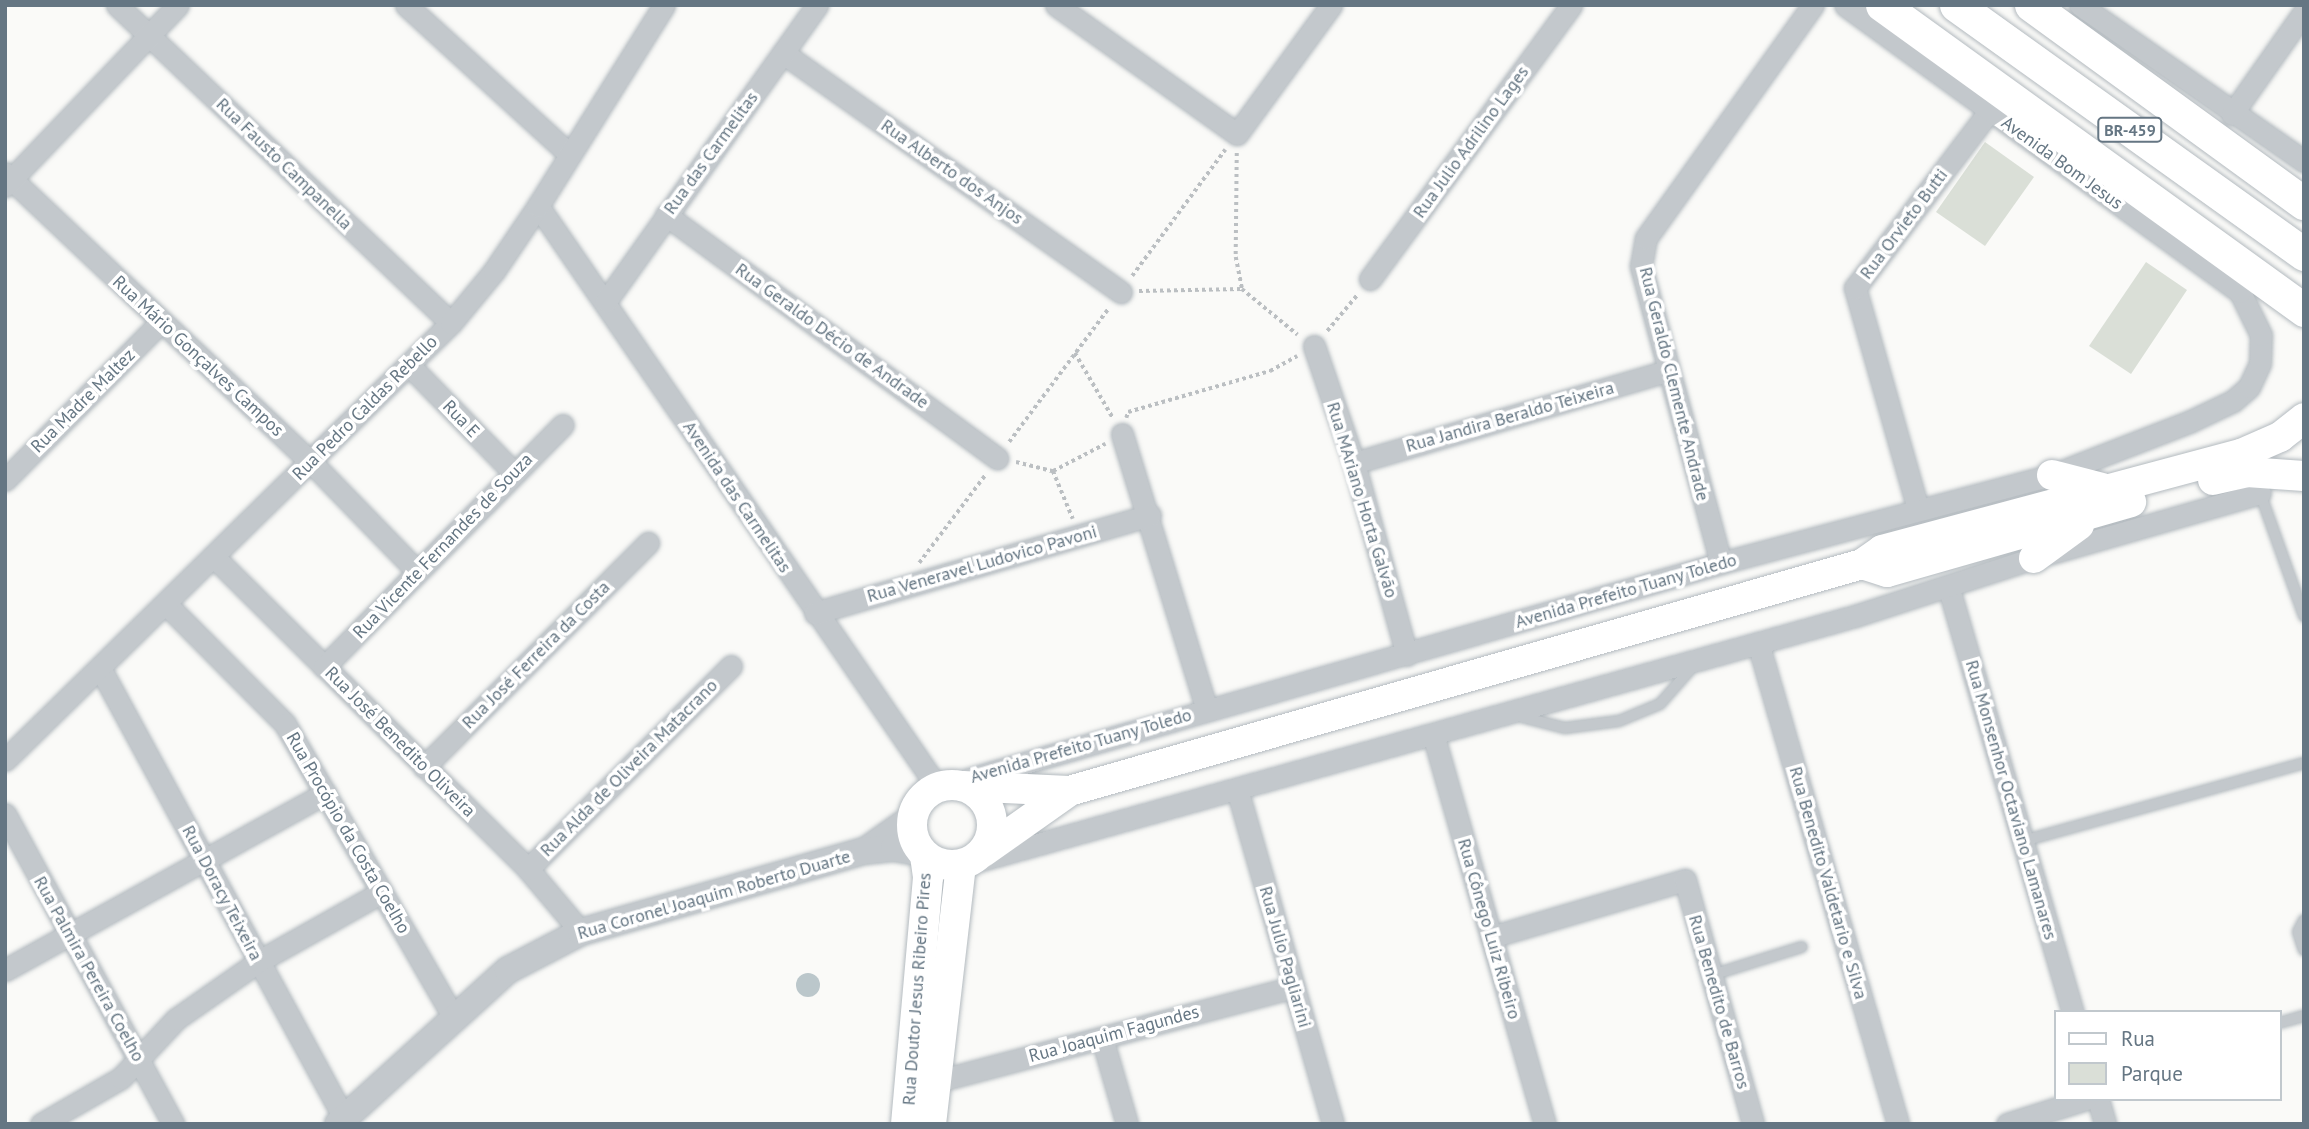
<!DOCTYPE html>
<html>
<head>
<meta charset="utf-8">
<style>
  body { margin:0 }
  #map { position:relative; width:2309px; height:1129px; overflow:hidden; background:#fafaf8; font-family:"PT Sans",sans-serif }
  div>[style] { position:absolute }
  .green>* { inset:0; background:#dadfd7 }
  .water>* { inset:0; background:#bbc7cb }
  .round { border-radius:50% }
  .path>* { height:3.5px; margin-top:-1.75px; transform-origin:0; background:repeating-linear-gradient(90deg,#bbbfc2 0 3.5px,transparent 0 7px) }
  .roads { filter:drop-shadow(0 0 2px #b3babf) drop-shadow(0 0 2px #b3babf) }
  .service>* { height:10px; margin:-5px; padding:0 5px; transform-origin:5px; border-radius:5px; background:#c3c8cc }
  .minor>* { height:21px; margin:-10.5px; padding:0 10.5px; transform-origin:10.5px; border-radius:10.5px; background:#c3c8cc }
  .tertiary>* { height:26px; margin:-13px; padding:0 13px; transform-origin:13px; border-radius:13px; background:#c3c8cc }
  .secondary>* { height:30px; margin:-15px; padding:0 15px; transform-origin:15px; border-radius:15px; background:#fff }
  .secondary>.ring { margin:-15px; padding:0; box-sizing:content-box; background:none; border:30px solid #fff; border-radius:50% }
  .primary>* { height:33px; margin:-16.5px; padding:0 16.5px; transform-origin:16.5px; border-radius:16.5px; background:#fff }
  span { translate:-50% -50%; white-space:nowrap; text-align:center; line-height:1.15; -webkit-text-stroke:7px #fff; paint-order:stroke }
  .shield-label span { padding:2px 5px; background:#fff; border:2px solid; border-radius:5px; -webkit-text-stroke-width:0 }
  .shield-label { font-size:16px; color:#657683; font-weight:700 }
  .street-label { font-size:18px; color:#657683 }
  .frame { position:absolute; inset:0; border:7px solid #657683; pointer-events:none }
  .legend { position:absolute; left:2054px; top:1010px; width:228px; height:91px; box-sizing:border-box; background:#fff; border:2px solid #c1c8cd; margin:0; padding:9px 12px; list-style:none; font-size:21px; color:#657683 }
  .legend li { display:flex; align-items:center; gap:14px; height:35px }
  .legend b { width:35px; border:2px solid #c1c8cd }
</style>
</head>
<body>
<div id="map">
  <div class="green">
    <i style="clip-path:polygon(1985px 142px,2034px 177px,1985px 246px,1936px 212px)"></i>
    <i style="clip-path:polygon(2146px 262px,2187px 290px,2131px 374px,2089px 346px)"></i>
  </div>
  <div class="water">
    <i class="round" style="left:796px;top:973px;width:24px;height:24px"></i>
  </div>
  <div class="path">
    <i style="left:1237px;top:153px;width:104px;rotate:90.6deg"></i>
    <i style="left:1236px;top:257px;width:33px;rotate:79deg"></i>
    <i style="left:1242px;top:289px;width:72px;rotate:39.4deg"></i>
    <i style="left:1132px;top:276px;width:157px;rotate:-53.6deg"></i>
    <i style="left:1139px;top:291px;width:103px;rotate:-1.1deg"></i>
    <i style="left:1327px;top:331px;width:48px;rotate:-50deg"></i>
    <i style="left:1075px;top:353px;width:75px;rotate:59.7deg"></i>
    <i style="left:1126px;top:418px;width:6px;rotate:-72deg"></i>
    <i style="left:1128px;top:412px;width:148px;rotate:-16.1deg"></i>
    <i style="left:1270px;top:371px;width:31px;rotate:-29deg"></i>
    <i style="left:1009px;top:442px;width:167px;rotate:-53.3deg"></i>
    <i style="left:1016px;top:462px;width:38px;rotate:14deg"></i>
    <i style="left:1053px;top:471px;width:52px;rotate:67.4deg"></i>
    <i style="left:1053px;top:471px;width:59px;rotate:-27.4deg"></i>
    <i style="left:919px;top:563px;width:111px;rotate:-53deg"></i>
  </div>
  <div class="roads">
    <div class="service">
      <i style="left:2260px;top:493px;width:131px;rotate:70.3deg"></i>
      <i style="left:1514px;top:715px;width:53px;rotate:14.3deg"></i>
      <i style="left:1565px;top:728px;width:54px;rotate:-7.4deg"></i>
      <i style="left:1619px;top:721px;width:44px;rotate:-22.5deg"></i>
      <i style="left:1660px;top:704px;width:53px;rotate:-48.8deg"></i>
      <i style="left:2023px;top:841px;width:292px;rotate:-15.5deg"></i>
      <i style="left:2304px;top:920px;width:13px;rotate:117deg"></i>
      <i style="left:2298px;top:932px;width:19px;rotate:72deg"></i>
      <i style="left:1712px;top:975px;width:94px;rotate:-17.3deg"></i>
      <i style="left:2279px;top:1023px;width:26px;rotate:-16deg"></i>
    </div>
    <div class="minor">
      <i style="left:117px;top:5px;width:461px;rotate:43.6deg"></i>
      <i style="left:406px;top:5px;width:221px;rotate:42.4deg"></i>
      <i style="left:1056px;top:5px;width:222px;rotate:35.5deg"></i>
      <i style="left:1237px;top:134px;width:160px;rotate:-53.9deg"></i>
      <i style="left:2080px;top:5px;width:273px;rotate:34.9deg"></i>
      <i style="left:783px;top:53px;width:414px;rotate:35.3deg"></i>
      <i style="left:2232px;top:114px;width:125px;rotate:-54.8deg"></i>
      <i style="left:5px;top:173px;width:419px;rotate:43.4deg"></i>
      <i style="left:310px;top:461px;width:153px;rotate:45.8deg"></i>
      <i style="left:5px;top:186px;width:250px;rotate:-46.3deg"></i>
      <i style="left:538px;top:206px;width:706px;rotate:55.5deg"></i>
      <i style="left:666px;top:215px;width:411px;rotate:36.3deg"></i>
      <i style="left:1370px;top:279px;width:340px;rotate:-53.7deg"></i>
      <i style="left:606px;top:301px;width:364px;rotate:-54.5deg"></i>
      <i style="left:1314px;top:346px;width:124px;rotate:71.1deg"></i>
      <i style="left:1354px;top:463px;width:199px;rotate:74.6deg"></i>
      <i style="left:409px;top:365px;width:151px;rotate:45.8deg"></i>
      <i style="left:1122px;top:434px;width:289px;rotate:72.9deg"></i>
      <i style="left:1354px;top:463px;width:326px;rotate:-16.4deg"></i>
      <i style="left:5px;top:480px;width:222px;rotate:-45.4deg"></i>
      <i style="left:1918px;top:509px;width:230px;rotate:-105.9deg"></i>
      <i style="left:1855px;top:288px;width:223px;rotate:-52.8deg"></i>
      <i style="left:214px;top:557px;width:443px;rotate:44.8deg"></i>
      <i style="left:528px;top:869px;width:82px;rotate:49.9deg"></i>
      <i style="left:1721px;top:563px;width:308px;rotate:-105.1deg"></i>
      <i style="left:1641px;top:266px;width:28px;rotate:-80deg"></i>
      <i style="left:1646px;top:238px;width:287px;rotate:-54.4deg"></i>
      <i style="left:1949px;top:589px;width:441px;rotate:73.7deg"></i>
      <i style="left:166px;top:604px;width:169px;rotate:45.2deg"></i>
      <i style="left:285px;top:724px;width:337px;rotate:60.1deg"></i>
      <i style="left:815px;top:613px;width:349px;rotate:-16.3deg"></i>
      <i style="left:1758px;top:643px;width:501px;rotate:73.77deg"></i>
      <i style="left:324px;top:667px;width:340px;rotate:-45.4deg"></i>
      <i style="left:100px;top:668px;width:512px;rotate:61.53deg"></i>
      <i style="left:1433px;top:734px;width:406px;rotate:74deg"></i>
      <i style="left:5px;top:760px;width:624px;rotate:-44.42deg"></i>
      <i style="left:451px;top:323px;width:67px;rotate:-50.4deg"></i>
      <i style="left:494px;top:271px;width:78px;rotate:-55.9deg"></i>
      <i style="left:538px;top:206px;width:237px;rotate:-57.9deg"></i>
      <i style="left:424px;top:767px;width:317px;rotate:-45deg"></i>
      <i style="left:941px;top:787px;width:812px;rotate:-16.02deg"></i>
      <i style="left:1721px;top:563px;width:342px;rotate:-14.9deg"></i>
      <i style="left:2052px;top:475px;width:149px;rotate:-21.2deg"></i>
      <i style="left:2191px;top:421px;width:47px;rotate:-25.5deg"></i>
      <i style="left:2233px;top:401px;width:21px;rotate:-41deg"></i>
      <i style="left:2249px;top:387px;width:26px;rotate:-65deg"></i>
      <i style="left:2260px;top:363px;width:28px;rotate:-88deg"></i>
      <i style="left:2261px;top:335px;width:48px;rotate:-116deg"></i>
      <i style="left:2240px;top:292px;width:488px;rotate:-144deg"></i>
      <i style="left:1237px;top:789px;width:348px;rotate:74deg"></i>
      <i style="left:5px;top:814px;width:353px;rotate:61.5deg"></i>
      <i style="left:981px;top:860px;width:907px;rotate:-15.6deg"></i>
      <i style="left:1855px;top:616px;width:188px;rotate:-18deg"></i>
      <i style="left:2034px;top:558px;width:235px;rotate:-16deg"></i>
      <i style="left:528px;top:869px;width:287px;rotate:-45deg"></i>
      <i style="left:1491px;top:937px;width:202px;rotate:-16.4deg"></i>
      <i style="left:1685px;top:880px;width:253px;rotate:74.4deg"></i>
      <i style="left:5px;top:970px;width:366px;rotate:-28.9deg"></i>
      <i style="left:1102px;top:1038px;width:90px;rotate:73.8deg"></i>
      <i style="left:934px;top:1082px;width:372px;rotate:-14.8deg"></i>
      <i style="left:2098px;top:1099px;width:26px;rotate:74deg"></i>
      <i style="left:41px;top:1124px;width:92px;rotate:-29.9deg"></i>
      <i style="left:121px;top:1078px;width:81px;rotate:-47deg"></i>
      <i style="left:176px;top:1019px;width:101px;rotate:-34.9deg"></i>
      <i style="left:259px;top:961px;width:141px;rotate:-29.3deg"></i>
      <i style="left:2007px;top:1124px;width:83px;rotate:-17.6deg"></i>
    </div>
    <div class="tertiary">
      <i style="left:868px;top:849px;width:55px;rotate:-35.4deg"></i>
      <i style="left:338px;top:1124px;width:229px;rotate:-42.2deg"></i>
      <i style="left:508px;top:970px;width:82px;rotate:-27.5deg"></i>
      <i style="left:581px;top:932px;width:294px;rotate:-16deg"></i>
      <i style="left:864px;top:851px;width:30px;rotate:-6deg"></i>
      <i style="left:894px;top:848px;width:29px;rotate:10deg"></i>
    </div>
    <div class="secondary">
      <i style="left:2052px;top:475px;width:52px;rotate:14.6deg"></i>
      <i style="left:2213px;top:480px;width:35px;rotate:-13deg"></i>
      <i style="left:2247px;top:472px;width:57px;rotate:4deg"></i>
      <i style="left:2034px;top:558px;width:56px;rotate:-36.3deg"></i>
      <i style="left:1862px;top:564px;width:26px;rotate:18deg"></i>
      <i style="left:1887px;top:572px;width:254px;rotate:-16deg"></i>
      <i class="ring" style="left:912px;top:785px;width:50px;height:50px"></i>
      <i style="left:962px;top:786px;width:107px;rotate:2.7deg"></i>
      <i style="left:1069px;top:791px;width:825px;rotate:-15.97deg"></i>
      <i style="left:1862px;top:564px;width:24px;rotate:-35deg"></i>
      <i style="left:1882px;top:550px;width:372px;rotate:-15deg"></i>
      <i style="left:2241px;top:454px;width:43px;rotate:-23.6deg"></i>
      <i style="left:2280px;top:437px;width:31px;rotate:-38deg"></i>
      <i style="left:983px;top:852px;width:104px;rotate:-35.2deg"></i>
      <i style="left:906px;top:1124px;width:248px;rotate:-84.9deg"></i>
      <i style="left:928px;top:877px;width:22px;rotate:-98deg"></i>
      <i style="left:931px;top:1124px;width:261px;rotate:-83.4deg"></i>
    </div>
    <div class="primary">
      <i style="left:1882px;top:5px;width:521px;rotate:35.86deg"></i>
      <i style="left:1956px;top:5px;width:428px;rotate:35.6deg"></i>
      <i style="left:2031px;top:5px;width:337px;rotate:36deg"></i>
    </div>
  </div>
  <div class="shield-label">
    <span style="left:2130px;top:130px">BR-459</span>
  </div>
  <div class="street-label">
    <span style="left:1471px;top:142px;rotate:-54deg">Rua Julio Adrilino Lages</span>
    <span style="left:711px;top:153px;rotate:-54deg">Rua das Carmelitas</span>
    <span style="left:2062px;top:163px;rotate:36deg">Avenida Bom Jesus</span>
    <span style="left:284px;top:164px;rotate:44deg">Rua Fausto Campanella</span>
    <span style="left:952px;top:172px;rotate:35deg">Rua Alberto dos Anjos</span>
    <span style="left:1904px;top:224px;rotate:-53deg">Rua Orvieto Butti</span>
    <span style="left:832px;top:336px;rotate:36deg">Rua Geraldo Décio de Andrade</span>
    <span style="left:198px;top:356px;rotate:43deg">Rua Mário Gonçalves Campos</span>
    <span style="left:1674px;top:384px;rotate:76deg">Rua Geraldo Clemente Andrade</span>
    <span style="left:83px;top:401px;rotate:-45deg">Rua Madre Maltez</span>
    <span style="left:365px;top:408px;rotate:-45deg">Rua Pedro Caldas Rebello</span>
    <span style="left:1510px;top:417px;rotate:-16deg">Rua Jandira Beraldo Teixeira</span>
    <span style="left:461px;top:419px;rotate:46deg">Rua E</span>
    <span style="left:737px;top:497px;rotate:56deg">Avenida das Carmelitas</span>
    <span style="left:1362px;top:500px;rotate:73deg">Rua MAriano Horta Galvão</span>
    <span style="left:443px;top:546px;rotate:-46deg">Rua Vicente Fernandes de Souza</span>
    <span style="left:982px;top:564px;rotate:-16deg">Rua Veneravel Ludovico Pavoni</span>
    <span style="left:1626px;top:591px;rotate:-16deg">Avenida Prefeito Tuany Toledo</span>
    <span style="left:536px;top:655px;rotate:-45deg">Rua José Ferreira da Costa</span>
    <span style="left:400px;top:742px;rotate:45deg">Rua José Benedito Oliveira</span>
    <span style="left:1081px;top:746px;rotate:-16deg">Avenida Prefeito Tuany Toledo</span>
    <span style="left:629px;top:768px;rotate:-45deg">Rua Alda de Oliveira Matacrano</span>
    <span style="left:2011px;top:800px;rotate:74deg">Rua Monsenhor Octaviano Lamanares</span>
    <span style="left:348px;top:833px;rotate:60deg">Rua Procópio da Costa Coelho</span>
    <span style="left:1828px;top:883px;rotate:74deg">Rua Benedito Valdetario e Silva</span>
    <span style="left:222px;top:893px;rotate:62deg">Rua Doracy Teixeira</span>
    <span style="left:714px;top:895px;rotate:-16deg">Rua Coronel Joaquim Roberto Duarte</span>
    <span style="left:1489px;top:929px;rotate:74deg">Rua Cônego Luiz Ribeiro</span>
    <span style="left:1285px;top:957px;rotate:74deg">Rua Julio Pagliarini</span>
    <span style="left:89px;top:969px;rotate:61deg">Rua Palmira Pereira Coelho</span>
    <span style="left:917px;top:989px;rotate:-86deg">Rua Doutor Jesus Ribeiro Pires</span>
    <span style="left:1719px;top:1002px;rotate:74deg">Rua Benedito de Barros</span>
    <span style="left:1114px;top:1034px;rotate:-15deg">Rua Joaquim Fagundes</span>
  </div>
  <div class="frame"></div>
  <ul class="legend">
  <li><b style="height:9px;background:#fff"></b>Rua</li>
  <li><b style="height:19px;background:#dadfd7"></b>Parque</li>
  </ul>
</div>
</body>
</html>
